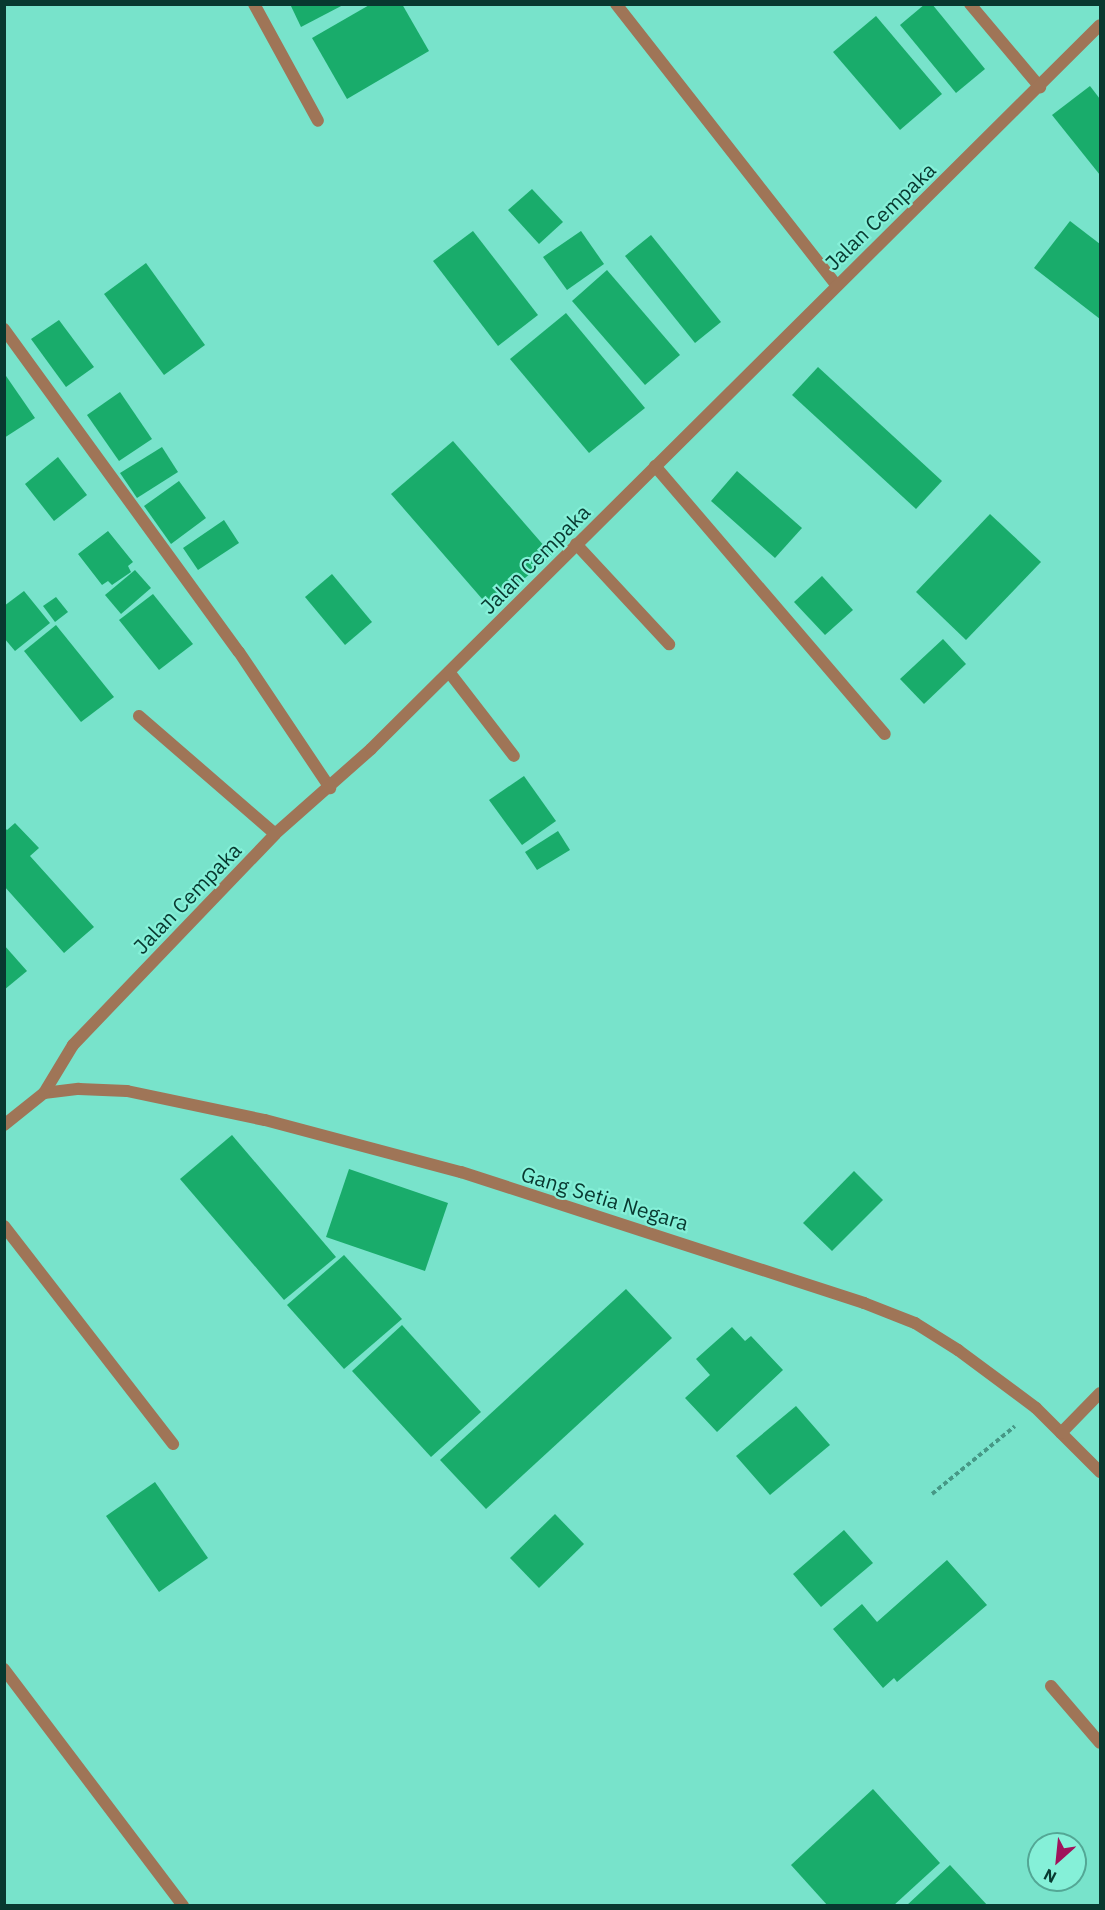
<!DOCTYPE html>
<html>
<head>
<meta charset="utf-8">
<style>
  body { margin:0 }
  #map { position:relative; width:1105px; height:1910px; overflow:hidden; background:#78e3cb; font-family:"IBM Plex Sans",sans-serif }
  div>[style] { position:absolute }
  .building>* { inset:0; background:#19ac6b }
  .path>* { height:4px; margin-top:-2px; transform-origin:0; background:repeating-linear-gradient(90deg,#469886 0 4.5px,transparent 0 7.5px) }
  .service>* { height:12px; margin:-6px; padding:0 6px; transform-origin:6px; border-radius:6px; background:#9f7557 }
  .minor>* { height:12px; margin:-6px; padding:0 6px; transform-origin:6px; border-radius:6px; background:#9f7557 }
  span { translate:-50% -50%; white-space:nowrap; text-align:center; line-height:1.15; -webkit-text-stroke:4.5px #85f0d8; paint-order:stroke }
  .street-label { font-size:21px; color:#083930 }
  .frame { position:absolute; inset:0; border:6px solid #083930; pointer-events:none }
  .north { position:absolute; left:1027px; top:1832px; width:60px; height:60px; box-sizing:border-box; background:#85f0d8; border:2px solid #53a795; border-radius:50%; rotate:207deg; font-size:16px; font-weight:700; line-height:24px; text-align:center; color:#083930 }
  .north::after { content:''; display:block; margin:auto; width:21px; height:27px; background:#a0125b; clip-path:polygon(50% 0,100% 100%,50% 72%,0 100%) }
</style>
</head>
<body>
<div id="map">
  <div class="building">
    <i style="clip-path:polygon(290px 4px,345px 4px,301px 27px)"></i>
    <i style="clip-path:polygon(371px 4px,402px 4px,429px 51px,347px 99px,312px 38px)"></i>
    <i style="clip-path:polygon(925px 4px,932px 4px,985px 69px,956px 93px,900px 25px)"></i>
    <i style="clip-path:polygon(876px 16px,942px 94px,900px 130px,833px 52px)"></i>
    <i style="clip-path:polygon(1090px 86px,1100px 99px,1100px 175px,1052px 115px)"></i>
    <i style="clip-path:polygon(532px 189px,563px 222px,539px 244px,508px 210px)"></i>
    <i style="clip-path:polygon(1070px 221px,1100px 244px,1100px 319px,1034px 268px)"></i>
    <i style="clip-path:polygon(473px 231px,538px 315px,498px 346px,433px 261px)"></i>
    <i style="clip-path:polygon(581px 231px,604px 264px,567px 290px,543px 257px)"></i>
    <i style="clip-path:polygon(651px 235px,721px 322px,695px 343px,625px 256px)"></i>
    <i style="clip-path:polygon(146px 263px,205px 345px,164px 375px,104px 294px)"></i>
    <i style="clip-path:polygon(607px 270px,680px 355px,645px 385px,572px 301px)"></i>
    <i style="clip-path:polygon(566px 313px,645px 408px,589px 453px,510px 359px)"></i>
    <i style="clip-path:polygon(59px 320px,94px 367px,66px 387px,31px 339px)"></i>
    <i style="clip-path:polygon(818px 367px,942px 481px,916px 509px,792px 395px)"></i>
    <i style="clip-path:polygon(4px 373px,35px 418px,4px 438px)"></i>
    <i style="clip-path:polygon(120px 392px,152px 439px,119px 461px,87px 415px)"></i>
    <i style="clip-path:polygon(453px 441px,552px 555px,490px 608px,391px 494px)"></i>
    <i style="clip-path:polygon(162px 447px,178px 472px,137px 498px,120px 473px)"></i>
    <i style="clip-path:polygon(58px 457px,87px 495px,54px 521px,25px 484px)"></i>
    <i style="clip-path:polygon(737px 471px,802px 528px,775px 558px,711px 501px)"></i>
    <i style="clip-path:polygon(179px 481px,206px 518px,171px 544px,144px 506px)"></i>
    <i style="clip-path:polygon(990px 514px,1041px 562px,966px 640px,916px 592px)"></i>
    <i style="clip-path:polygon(224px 520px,239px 543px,198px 570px,183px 548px)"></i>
    <i style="clip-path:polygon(108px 531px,133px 562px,128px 566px,131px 572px,112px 585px,108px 581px,102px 585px,78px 554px)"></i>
    <i style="clip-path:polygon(135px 570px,151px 588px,121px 614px,105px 595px)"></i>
    <i style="clip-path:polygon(332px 574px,372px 622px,345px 645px,305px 597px)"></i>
    <i style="clip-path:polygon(822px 576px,853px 610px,825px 635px,794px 602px)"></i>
    <i style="clip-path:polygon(24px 591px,50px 623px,15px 651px,4px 638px,4px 606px)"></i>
    <i style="clip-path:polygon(153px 594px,193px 644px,159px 670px,119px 620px)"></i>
    <i style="clip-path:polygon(56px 597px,68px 612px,55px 622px,43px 606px)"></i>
    <i style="clip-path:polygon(56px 625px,114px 697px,81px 722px,24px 651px)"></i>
    <i style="clip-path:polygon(943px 639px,966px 664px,924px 704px,900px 679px)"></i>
    <i style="clip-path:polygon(524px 776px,556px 821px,522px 845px,489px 800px)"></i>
    <i style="clip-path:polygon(15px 823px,39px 848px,30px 856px,94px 927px,64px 953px,4px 886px,4px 827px,7px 830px)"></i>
    <i style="clip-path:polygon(558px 831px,570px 850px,537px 870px,525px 852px)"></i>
    <i style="clip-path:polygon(4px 945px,27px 971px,4px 990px)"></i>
    <i style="clip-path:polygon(232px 1135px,336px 1257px,284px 1300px,180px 1179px)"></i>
    <i style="clip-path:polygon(349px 1169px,448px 1203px,425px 1271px,326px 1237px)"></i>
    <i style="clip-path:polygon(854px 1171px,883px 1200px,832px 1251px,803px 1223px)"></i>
    <i style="clip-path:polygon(344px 1255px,402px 1319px,344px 1369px,287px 1305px)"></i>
    <i style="clip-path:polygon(626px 1289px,672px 1338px,486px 1509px,440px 1460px)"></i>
    <i style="clip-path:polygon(402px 1325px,481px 1412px,431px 1457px,352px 1371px)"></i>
    <i style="clip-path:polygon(732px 1327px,745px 1341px,751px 1336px,783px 1370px,717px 1432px,685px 1398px,710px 1375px,696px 1359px)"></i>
    <i style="clip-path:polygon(796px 1406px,830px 1445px,770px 1495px,736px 1456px)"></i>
    <i style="clip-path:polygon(155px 1482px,208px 1558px,159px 1592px,106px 1516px)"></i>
    <i style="clip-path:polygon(555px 1514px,584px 1544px,539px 1588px,510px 1558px)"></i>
    <i style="clip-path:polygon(844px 1530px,873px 1563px,821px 1607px,793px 1574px)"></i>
    <i style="clip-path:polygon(947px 1560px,987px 1605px,897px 1682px,894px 1678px,883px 1688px,833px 1629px,862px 1604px,877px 1622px)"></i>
    <i style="clip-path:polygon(873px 1789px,940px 1863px,893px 1906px,828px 1906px,791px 1865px)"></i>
    <i style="clip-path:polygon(950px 1865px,988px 1906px,906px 1906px)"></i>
  </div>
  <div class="path">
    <i style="left:932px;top:1494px;width:107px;rotate:-39.3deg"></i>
  </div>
  <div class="service">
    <i style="left:616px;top:4px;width:357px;rotate:51.9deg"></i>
    <i style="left:576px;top:544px;width:137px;rotate:47.1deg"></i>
    <i style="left:449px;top:672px;width:106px;rotate:52.3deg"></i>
    <i style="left:139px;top:716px;width:180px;rotate:40.9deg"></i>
    <i style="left:4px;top:1226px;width:276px;rotate:52.2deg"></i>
  </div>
  <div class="minor">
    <i style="left:254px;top:4px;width:133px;rotate:61.3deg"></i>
    <i style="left:970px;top:4px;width:109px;rotate:49.9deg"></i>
    <i style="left:4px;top:329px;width:399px;rotate:54deg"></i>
    <i style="left:239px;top:652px;width:164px;rotate:56.2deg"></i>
    <i style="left:655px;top:466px;width:353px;rotate:49.4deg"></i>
    <i style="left:44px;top:1093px;width:35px;rotate:-7deg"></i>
    <i style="left:79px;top:1089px;width:48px;rotate:2.4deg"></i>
    <i style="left:127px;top:1091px;width:141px;rotate:11.9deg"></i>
    <i style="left:265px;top:1120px;width:203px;rotate:14.9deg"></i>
    <i style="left:461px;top:1172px;width:424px;rotate:18deg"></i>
    <i style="left:864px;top:1303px;width:55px;rotate:21.4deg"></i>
    <i style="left:915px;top:1323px;width:51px;rotate:32.1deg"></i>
    <i style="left:958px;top:1350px;width:97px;rotate:36.6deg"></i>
    <i style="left:1036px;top:1408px;width:91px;rotate:45deg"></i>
    <i style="left:4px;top:1125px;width:51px;rotate:-38.7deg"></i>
    <i style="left:44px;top:1093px;width:56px;rotate:-58.9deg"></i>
    <i style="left:73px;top:1045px;width:292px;rotate:-46.2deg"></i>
    <i style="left:275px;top:834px;width:128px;rotate:-41.5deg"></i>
    <i style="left:371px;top:749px;width:1027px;rotate:-44.8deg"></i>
    <i style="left:1061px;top:1433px;width:56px;rotate:-45.7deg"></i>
    <i style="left:4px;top:1669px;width:297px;rotate:52.9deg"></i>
    <i style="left:1051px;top:1686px;width:75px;rotate:49.3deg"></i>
  </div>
  <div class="street-label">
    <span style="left:880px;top:216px;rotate:-44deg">Jalan Cempaka</span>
    <span style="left:535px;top:559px;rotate:-45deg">Jalan Cempaka</span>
    <span style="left:187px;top:898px;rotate:-46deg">Jalan Cempaka</span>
    <span style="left:605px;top:1198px;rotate:17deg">Gang Setia Negara</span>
  </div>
  <div class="frame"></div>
  <div class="north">N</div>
</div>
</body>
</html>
